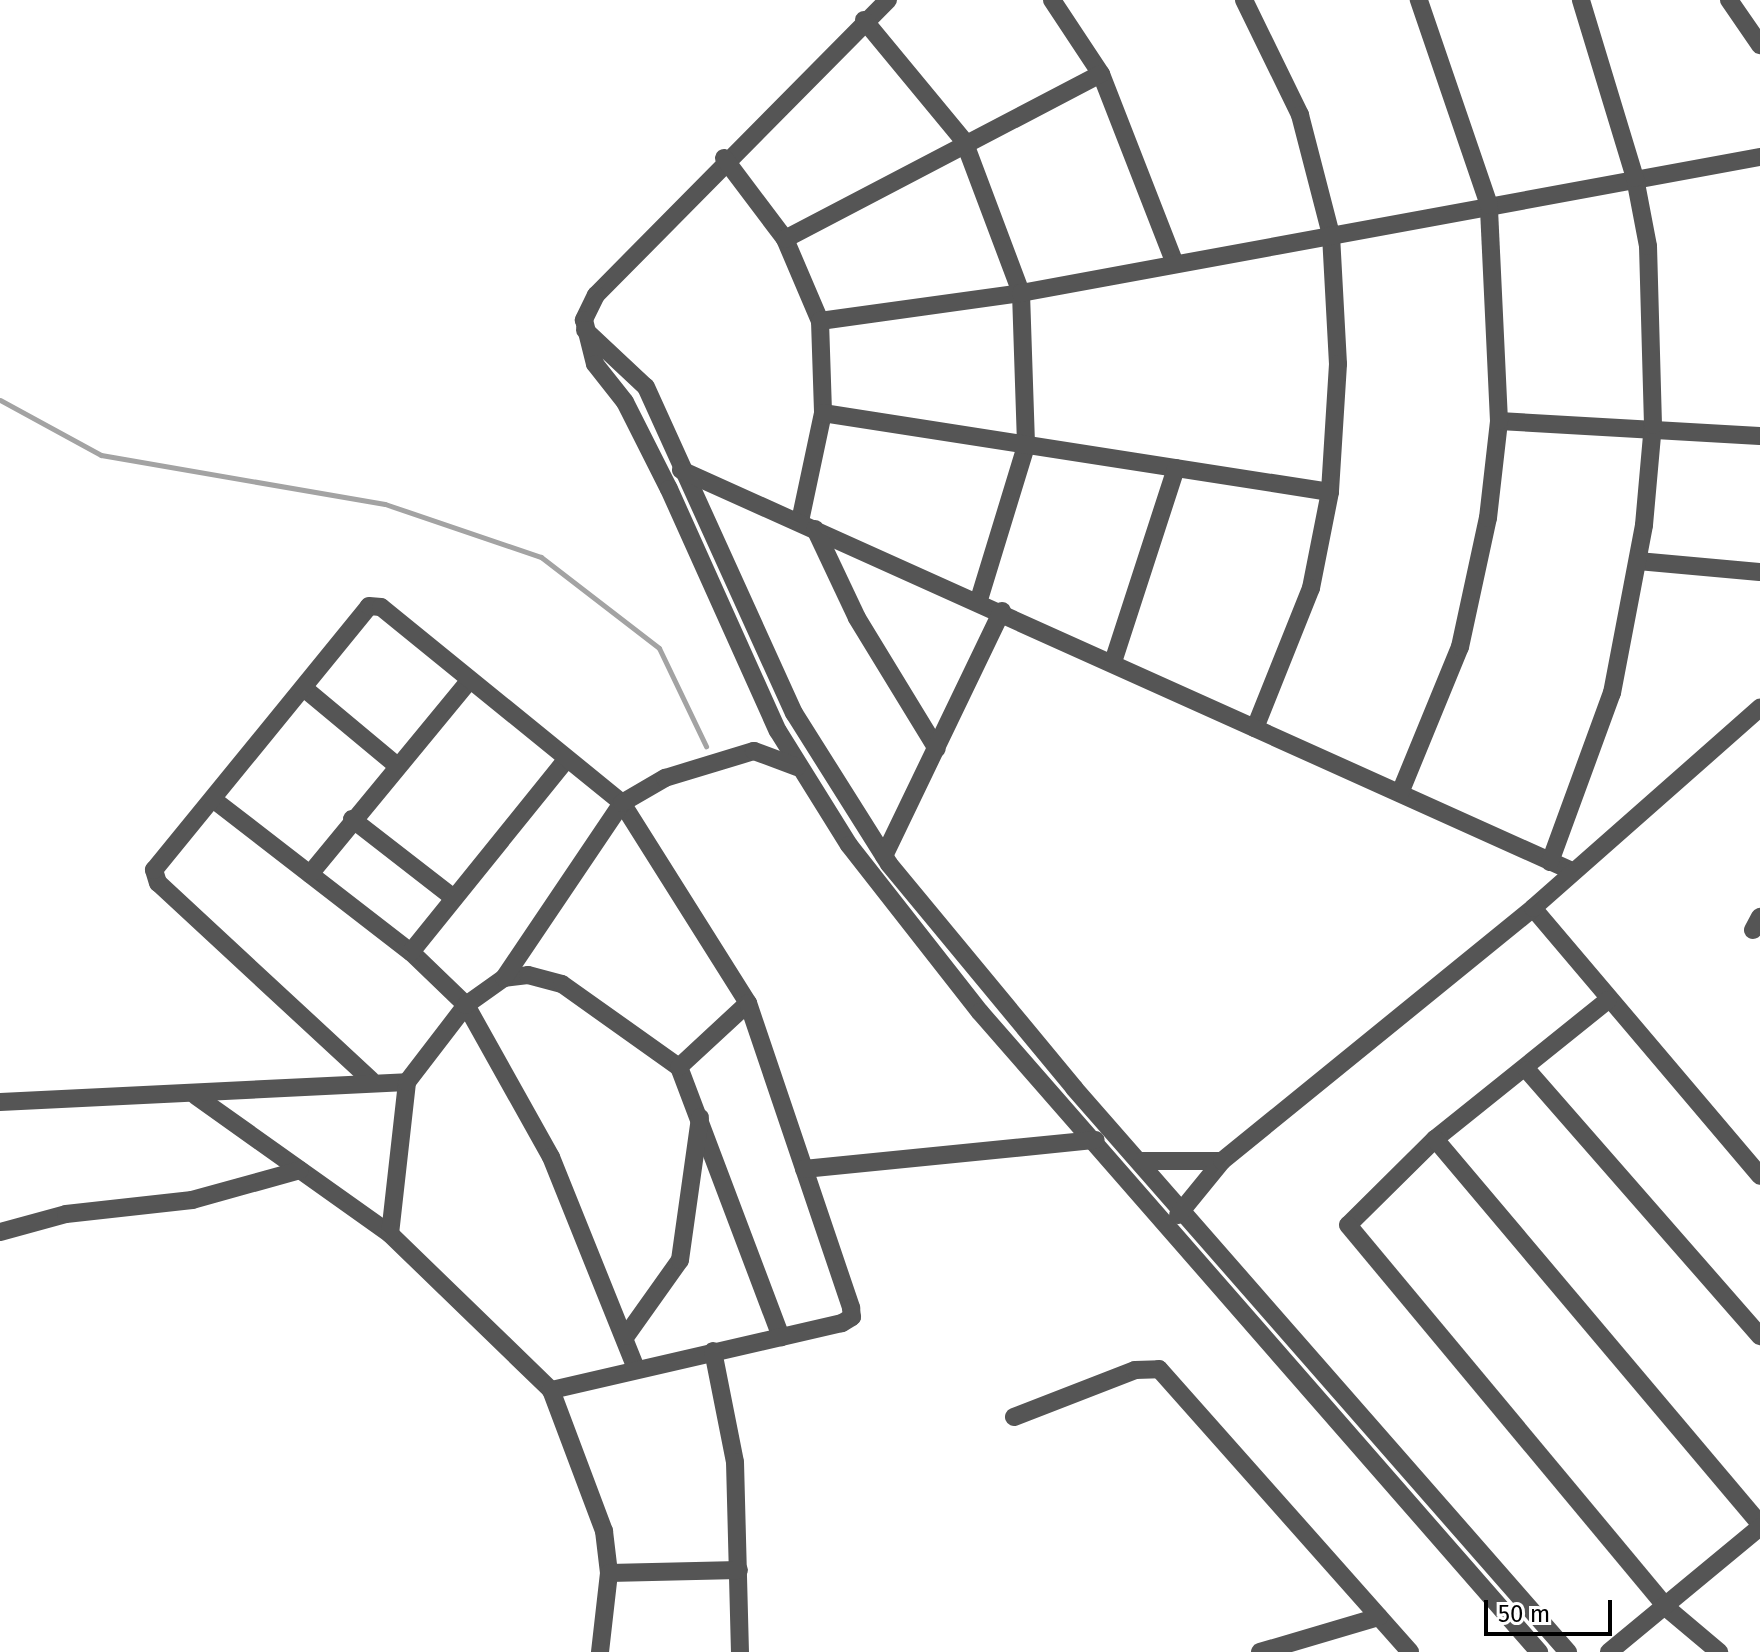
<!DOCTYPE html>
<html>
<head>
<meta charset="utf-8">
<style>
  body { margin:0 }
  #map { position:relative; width:1760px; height:1652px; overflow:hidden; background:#fff; font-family:"Fira Sans",sans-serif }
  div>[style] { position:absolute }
  .stream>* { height:5px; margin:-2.5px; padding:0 2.5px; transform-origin:2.5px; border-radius:2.5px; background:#a3a3a3 }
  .minor>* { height:18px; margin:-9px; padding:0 9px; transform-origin:9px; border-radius:9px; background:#555 }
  span { translate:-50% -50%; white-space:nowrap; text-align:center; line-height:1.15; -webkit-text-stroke:6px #fff; paint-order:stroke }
  .scale { position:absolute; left:1484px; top:1600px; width:128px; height:36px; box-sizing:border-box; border:4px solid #000; border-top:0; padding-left:10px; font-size:24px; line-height:28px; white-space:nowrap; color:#000; -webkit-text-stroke:6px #fff; paint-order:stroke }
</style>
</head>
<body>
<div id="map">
  <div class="stream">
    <i style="left:0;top:400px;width:115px;rotate:28.6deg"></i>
    <i style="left:101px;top:455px;width:288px;rotate:9.8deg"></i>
    <i style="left:385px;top:504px;width:165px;rotate:18.8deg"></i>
    <i style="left:541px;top:557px;width:149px;rotate:37.6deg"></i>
    <i style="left:659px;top:648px;width:109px;rotate:64.4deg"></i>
  </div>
  <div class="minor">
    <i style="left:888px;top:0;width:415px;rotate:134.7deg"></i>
    <i style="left:596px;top:295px;width:28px;rotate:116deg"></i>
    <i style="left:584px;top:320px;width:45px;rotate:76deg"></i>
    <i style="left:595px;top:364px;width:48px;rotate:51.7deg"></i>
    <i style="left:625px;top:402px;width:97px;rotate:63.2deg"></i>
    <i style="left:669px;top:489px;width:265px;rotate:65.8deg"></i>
    <i style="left:778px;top:731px;width:134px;rotate:58.1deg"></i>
    <i style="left:849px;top:845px;width:212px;rotate:51.9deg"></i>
    <i style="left:980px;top:1012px;width:850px;rotate:48.86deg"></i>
    <i style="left:1052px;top:0;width:89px;rotate:56.5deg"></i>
    <i style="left:1101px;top:74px;width:204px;rotate:68.7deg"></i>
    <i style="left:1244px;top:0;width:128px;rotate:64deg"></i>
    <i style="left:1300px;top:115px;width:124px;rotate:75.5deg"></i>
    <i style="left:1331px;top:235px;width:129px;rotate:86.9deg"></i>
    <i style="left:1338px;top:364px;width:128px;rotate:93.6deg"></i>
    <i style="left:1330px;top:492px;width:98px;rotate:101.2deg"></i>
    <i style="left:1311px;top:588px;width:151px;rotate:111.8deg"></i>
    <i style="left:1729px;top:0;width:55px;rotate:55.4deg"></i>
    <i style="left:864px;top:20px;width:157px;rotate:50.4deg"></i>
    <i style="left:964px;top:141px;width:162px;rotate:69.4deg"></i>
    <i style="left:1021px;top:293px;width:153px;rotate:88.1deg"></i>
    <i style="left:1026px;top:446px;width:161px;rotate:107deg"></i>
    <i style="left:724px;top:158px;width:101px;rotate:53deg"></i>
    <i style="left:785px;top:239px;width:89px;rotate:66.9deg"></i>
    <i style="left:820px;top:321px;width:92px;rotate:88.1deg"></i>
    <i style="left:823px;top:413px;width:110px;rotate:102deg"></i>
    <i style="left:785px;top:239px;width:356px;rotate:-27.6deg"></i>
    <i style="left:820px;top:321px;width:203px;rotate:-7.9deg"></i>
    <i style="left:1021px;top:293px;width:751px;rotate:-10.43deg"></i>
    <i style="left:585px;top:330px;width:83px;rotate:43.1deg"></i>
    <i style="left:646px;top:387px;width:358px;rotate:65.6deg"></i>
    <i style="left:794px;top:713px;width:178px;rotate:57.8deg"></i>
    <i style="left:889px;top:864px;width:291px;rotate:50.4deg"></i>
    <i style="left:1074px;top:1088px;width:750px;rotate:48.79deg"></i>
    <i style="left:823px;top:413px;width:513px;rotate:8.86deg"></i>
    <i style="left:1499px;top:421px;width:261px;rotate:3.3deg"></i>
    <i style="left:681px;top:470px;width:977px;rotate:24.23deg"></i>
    <i style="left:815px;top:529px;width:98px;rotate:64.7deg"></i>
    <i style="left:857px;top:618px;width:153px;rotate:58.6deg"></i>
    <i style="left:1638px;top:561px;width:122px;rotate:5.2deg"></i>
    <i style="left:1113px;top:662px;width:204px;rotate:-72deg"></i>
    <i style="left:305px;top:689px;width:117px;rotate:39.8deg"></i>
    <i style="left:1400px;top:793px;width:158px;rotate:-67.7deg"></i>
    <i style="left:1460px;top:647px;width:132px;rotate:-77.8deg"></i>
    <i style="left:1488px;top:518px;width:98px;rotate:-83.5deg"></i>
    <i style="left:1499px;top:421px;width:216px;rotate:-92.7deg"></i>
    <i style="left:1489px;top:205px;width:217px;rotate:-108.9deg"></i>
    <i style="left:214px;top:800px;width:249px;rotate:37.7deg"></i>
    <i style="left:411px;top:952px;width:76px;rotate:43.9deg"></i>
    <i style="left:466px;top:1005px;width:174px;rotate:60.8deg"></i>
    <i style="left:551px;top:1157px;width:227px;rotate:68.1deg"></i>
    <i style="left:352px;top:819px;width:129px;rotate:37.8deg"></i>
    <i style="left:884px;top:856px;width:272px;rotate:-64.3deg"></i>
    <i style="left:1550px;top:862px;width:180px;rotate:-69.9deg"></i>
    <i style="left:1612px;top:693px;width:171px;rotate:-79.2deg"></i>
    <i style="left:1644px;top:525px;width:100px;rotate:-84.9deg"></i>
    <i style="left:1653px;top:425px;width:179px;rotate:-91.6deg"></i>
    <i style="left:1648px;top:246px;width:69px;rotate:-100.8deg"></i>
    <i style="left:1635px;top:178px;width:186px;rotate:-106.9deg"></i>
    <i style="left:310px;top:874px;width:250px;rotate:-50.5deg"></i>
    <i style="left:1533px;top:908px;width:351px;rotate:49.7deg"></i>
    <i style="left:1753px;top:930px;width:15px;rotate:-62deg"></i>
    <i style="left:411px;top:952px;width:247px;rotate:-51.1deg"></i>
    <i style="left:504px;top:978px;width:24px;rotate:-7deg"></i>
    <i style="left:528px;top:975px;width:35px;rotate:15deg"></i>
    <i style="left:562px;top:984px;width:143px;rotate:35.4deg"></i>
    <i style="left:679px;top:1067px;width:289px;rotate:69.3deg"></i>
    <i style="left:1608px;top:1000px;width:222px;rotate:141.2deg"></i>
    <i style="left:1435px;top:1139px;width:122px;rotate:135.3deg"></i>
    <i style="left:1348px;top:1225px;width:500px;rotate:50.2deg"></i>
    <i style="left:1668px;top:1609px;width:67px;rotate:40.1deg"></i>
    <i style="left:679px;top:1067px;width:94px;rotate:-42.8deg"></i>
    <i style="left:1527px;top:1070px;width:354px;rotate:48.8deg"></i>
    <i style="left:371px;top:1080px;width:290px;rotate:-137.2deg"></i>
    <i style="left:158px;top:883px;width:14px;rotate:-107deg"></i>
    <i style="left:154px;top:870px;width:340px;rotate:-50.8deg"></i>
    <i style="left:369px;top:606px;width:12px;rotate:5deg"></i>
    <i style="left:381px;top:607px;width:311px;rotate:39.1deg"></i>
    <i style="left:622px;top:803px;width:236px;rotate:57.8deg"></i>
    <i style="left:748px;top:1003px;width:322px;rotate:71.3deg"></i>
    <i style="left:851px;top:1308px;width:9px;rotate:84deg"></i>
    <i style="left:852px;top:1317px;width:12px;rotate:149deg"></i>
    <i style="left:842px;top:1323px;width:299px;rotate:167deg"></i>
    <i style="left:196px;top:1096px;width:238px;rotate:35.4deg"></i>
    <i style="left:390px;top:1234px;width:224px;rotate:44.1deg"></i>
    <i style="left:551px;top:1390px;width:151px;rotate:69.4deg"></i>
    <i style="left:604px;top:1531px;width:42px;rotate:83.2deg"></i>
    <i style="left:609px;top:1573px;width:80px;rotate:96.5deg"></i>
    <i style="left:0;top:1102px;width:407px;rotate:-2.8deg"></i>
    <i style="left:1435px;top:1139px;width:504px;rotate:49.83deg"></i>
    <i style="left:1142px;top:1161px;width:80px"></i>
    <i style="left:804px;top:1169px;width:293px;rotate:-5.7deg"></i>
    <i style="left:1178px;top:1215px;width:70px;rotate:-50.8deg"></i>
    <i style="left:1222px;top:1161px;width:401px;rotate:-39.1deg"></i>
    <i style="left:1533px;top:908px;width:303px;rotate:-41.4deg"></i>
    <i style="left:0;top:1232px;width:68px;rotate:-15.3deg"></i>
    <i style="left:66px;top:1214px;width:127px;rotate:-6.3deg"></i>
    <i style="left:192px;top:1200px;width:112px;rotate:-15.5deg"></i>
    <i style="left:390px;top:1234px;width:153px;rotate:-83.6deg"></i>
    <i style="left:407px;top:1082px;width:97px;rotate:-52.5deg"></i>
    <i style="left:466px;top:1005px;width:47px;rotate:-35.4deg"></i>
    <i style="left:504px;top:978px;width:211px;rotate:-56deg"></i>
    <i style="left:622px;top:803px;width:50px;rotate:-30.2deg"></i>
    <i style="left:665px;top:778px;width:93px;rotate:-16.9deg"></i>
    <i style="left:754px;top:751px;width:46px;rotate:20.4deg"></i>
    <i style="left:626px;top:1336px;width:93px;rotate:-54.6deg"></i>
    <i style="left:680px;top:1260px;width:144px;rotate:-82deg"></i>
    <i style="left:713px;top:1351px;width:113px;rotate:78.8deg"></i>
    <i style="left:735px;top:1462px;width:190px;rotate:88.5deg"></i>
    <i style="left:1014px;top:1417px;width:130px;rotate:-21.2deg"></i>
    <i style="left:1135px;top:1370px;width:24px;rotate:-2deg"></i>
    <i style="left:1159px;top:1369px;width:378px;rotate:48.4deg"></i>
    <i style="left:609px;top:1573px;width:130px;rotate:-1.3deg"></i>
    <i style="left:1260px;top:1652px;width:124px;rotate:-16.4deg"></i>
    <i style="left:1609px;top:1652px;width:196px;rotate:-39.6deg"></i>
  </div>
  <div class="scale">50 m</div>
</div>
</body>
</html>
